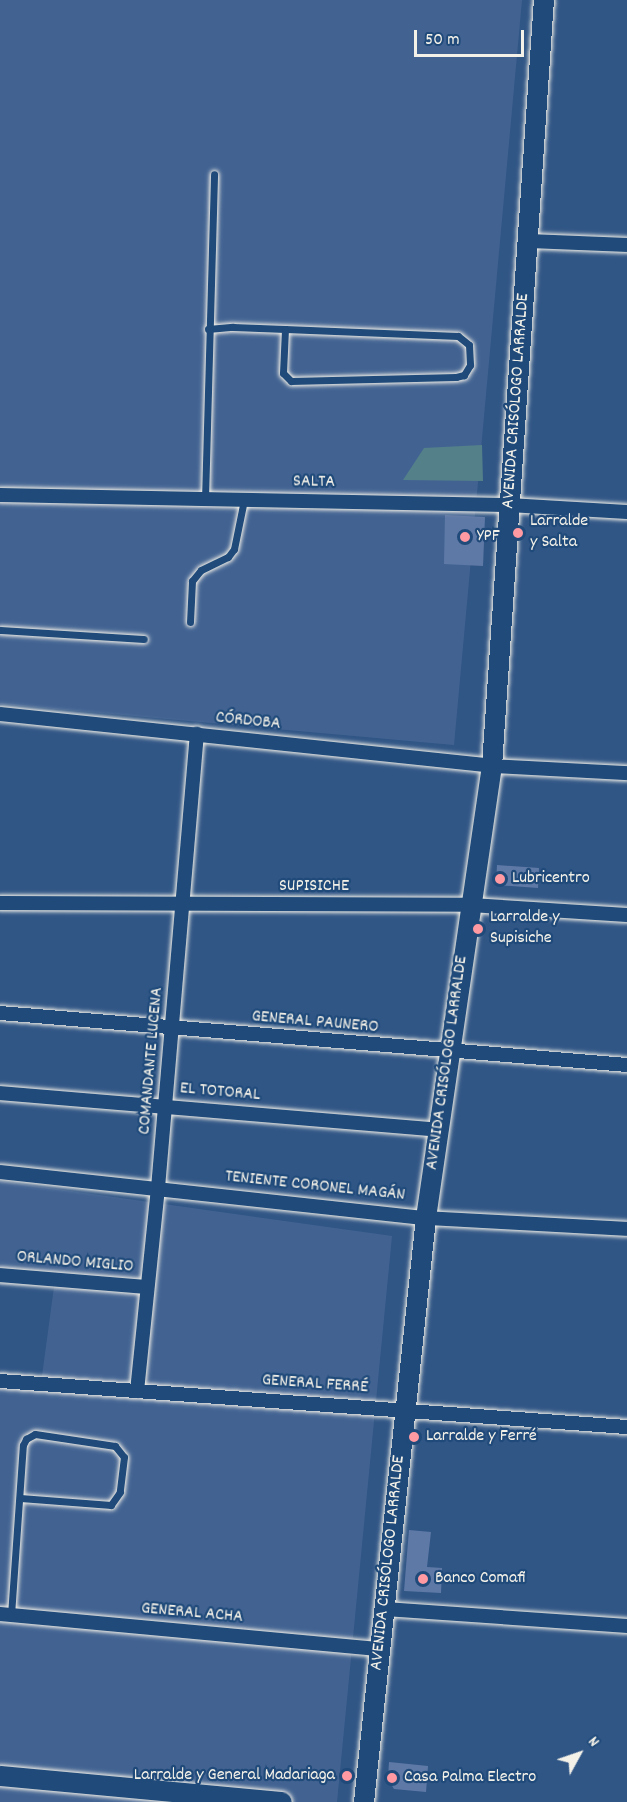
<!DOCTYPE html>
<html>
<head>
<meta charset="utf-8">
<style>
  body { margin:0 }
  #map { position:relative; width:627px; height:1802px; overflow:hidden; background:#305686; font-family:Dekko,sans-serif }
  div>[style] { position:absolute }
  .built>* { inset:0; background:#426392 }
  .green>* { inset:0; background:#548089 }
  .building>* { inset:0; background:#5f79a6 }
  .roads { filter:drop-shadow(0 0 2px #f4f1e8) drop-shadow(0 0 2px #f4f1e8) }
  .lane>* { height:7px; margin:-3.5px; padding:0 3.5px; transform-origin:3.5px; border-radius:3.5px; background:#1f4a7a }
  .street>* { height:14px; margin:-7px; padding:0 7px; transform-origin:7px; border-radius:7px; background:#1f4a7a }
  .secondary>* { height:20px; margin:-10px; padding:0 10px; transform-origin:10px; border-radius:10px; background:#1f4a7a }
  .dots>* { width:16px; height:16px; translate:-50% -50%; box-sizing:border-box; border:3px solid #1f4a7a; border-radius:50% }
  span { translate:-50% -50%; white-space:nowrap; text-align:center; line-height:1.15; -webkit-text-stroke:4.5px #1f4a7a; paint-order:stroke }
  .street-label { font-size:18px; color:#f4f1e8 }
  .poi-label { font-size:18px; color:#f4f1e8 }
  .left { translate:0 -50%; text-align:left }
  .right { translate:-100% -50%; text-align:right }
  .north { position:absolute; left:549px; top:1724px; width:60px; height:60px; -webkit-text-stroke:4px #1f4a7a; paint-order:stroke; rotate:50deg; font-size:16px; font-weight:700; line-height:24px; text-align:center; color:#f4f1e8 }
  .north::after { content:''; display:block; margin:auto; width:21px; height:27px; background:#f4f1e8; clip-path:polygon(50% 0,100% 100%,50% 72%,0 100%) }
  .scale { position:absolute; left:414px; top:30px; width:110px; height:27px; box-sizing:border-box; border:3px solid #f4f1e8; border-top:0; padding-left:8px; font-size:18px; line-height:21px; white-space:nowrap; color:#f4f1e8; -webkit-text-stroke:4px #1f4a7a; paint-order:stroke }
</style>
</head>
<body>
<div id="map">
  <div class="built">
    <i style="clip-path:polygon(0 0,522px 0,454px 745px,0 704px)"></i>
    <i style="clip-path:polygon(0 1181px,392px 1236px,337px 1802px,0 1802px,0 1372px,42px 1376px,54px 1287px,0 1285px)"></i>
  </div>
  <div class="green">
    <i style="clip-path:polygon(482px 445px,483px 481px,403px 480px,424px 448px)"></i>
  </div>
  <div class="building">
    <i style="clip-path:polygon(445px 515px,485px 517px,483px 566px,444px 564px)"></i>
    <i style="clip-path:polygon(497px 865px,539px 868px,538px 888px,496px 885px)"></i>
    <i style="clip-path:polygon(409px 1530px,431px 1532px,427px 1567px,442px 1568px,441px 1593px,404px 1591px)"></i>
    <i style="clip-path:polygon(389px 1762px,428px 1766px,426px 1792px,394px 1789px,388px 1779px)"></i>
  </div>
  <div class="roads">
    <div class="lane">
      <i style="left:208px;top:329px;width:25px;rotate:-5deg"></i>
      <i style="left:233px;top:327px;width:52px;rotate:2.2deg"></i>
      <i style="left:285px;top:329px;width:173px;rotate:2.3deg"></i>
      <i style="left:458px;top:336px;width:14px;rotate:39deg"></i>
      <i style="left:469px;top:345px;width:20px;rotate:87deg"></i>
      <i style="left:470px;top:365px;width:12px;rotate:121deg"></i>
      <i style="left:464px;top:375px;width:8px;rotate:166deg"></i>
      <i style="left:456px;top:377px;width:165px;rotate:178.6deg"></i>
      <i style="left:291px;top:381px;width:11px;rotate:-135deg"></i>
      <i style="left:283px;top:373px;width:44px;rotate:-87.4deg"></i>
      <i style="left:205px;top:499px;width:325px;rotate:-88.4deg"></i>
      <i style="left:190px;top:622px;width:41px;rotate:-87.2deg"></i>
      <i style="left:192px;top:581px;width:14px;rotate:-51deg"></i>
      <i style="left:201px;top:570px;width:30px;rotate:-26deg"></i>
      <i style="left:228px;top:557px;width:10px;rotate:-53deg"></i>
      <i style="left:234px;top:549px;width:50px;rotate:-78.5deg"></i>
      <i style="left:0;top:630px;width:144px;rotate:3.6deg"></i>
      <i style="left:11px;top:1615px;width:170px;rotate:-86deg"></i>
      <i style="left:23px;top:1445px;width:7px;rotate:-63deg"></i>
      <i style="left:26px;top:1439px;width:10px;rotate:-29deg"></i>
      <i style="left:35px;top:1434px;width:81px;rotate:8.5deg"></i>
      <i style="left:115px;top:1446px;width:14px;rotate:51deg"></i>
      <i style="left:124px;top:1457px;width:35px;rotate:97deg"></i>
      <i style="left:120px;top:1492px;width:16px;rotate:125deg"></i>
      <i style="left:111px;top:1505px;width:91px;rotate:-175.6deg"></i>
    </div>
    <div class="street">
      <i style="left:530px;top:241px;width:97px;rotate:2.4deg"></i>
      <i style="left:0;top:495px;width:509px;rotate:1.13deg"></i>
      <i style="left:509px;top:505px;width:118px;rotate:3.4deg"></i>
      <i style="left:0;top:714px;width:495px;rotate:6deg"></i>
      <i style="left:492px;top:766px;width:135px;rotate:3deg"></i>
      <i style="left:0;top:903px;width:471px;rotate:0.2deg"></i>
      <i style="left:471px;top:905px;width:156px;rotate:3.7deg"></i>
      <i style="left:0;top:1013px;width:629px;rotate:4.74deg"></i>
      <i style="left:0;top:1093px;width:439px;rotate:4.8deg"></i>
      <i style="left:0;top:1172px;width:428px;rotate:6.2deg"></i>
      <i style="left:426px;top:1218px;width:201px;rotate:3.1deg"></i>
      <i style="left:0;top:1275px;width:146px;rotate:4.7deg"></i>
      <i style="left:0;top:1381px;width:629px;rotate:4.2deg"></i>
      <i style="left:137px;top:1391px;width:204px;rotate:-84.1deg"></i>
      <i style="left:158px;top:1188px;width:456px;rotate:-85.1deg"></i>
      <i style="left:385px;top:1609px;width:243px;rotate:4deg"></i>
      <i style="left:0;top:1614px;width:382px;rotate:5.3deg"></i>
    </div>
    <div class="secondary">
      <i style="left:0;top:1776px;width:283px;rotate:5.3deg"></i>
      <i style="left:364px;top:1802px;width:587px;rotate:-83.94deg"></i>
      <i style="left:426px;top:1218px;width:457px;rotate:-81.7deg"></i>
      <i style="left:492px;top:766px;width:768px;rotate:-86.12deg"></i>
    </div>
  </div>
  <div class="dots">
    <i style="left:518px;top:533px;background:#ff9aa2"></i>
    <i style="left:465px;top:537px;background:#ff9aa2"></i>
    <i style="left:500px;top:879px;background:#ff9aa2"></i>
    <i style="left:478px;top:929px;background:#ff9aa2"></i>
    <i style="left:414px;top:1437px;background:#ff9aa2"></i>
    <i style="left:423px;top:1579px;background:#ff9aa2"></i>
    <i style="left:347px;top:1776px;background:#ff9aa2"></i>
    <i style="left:392px;top:1778px;background:#ff9aa2"></i>
  </div>
  <div class="street-label">
    <span style="left:517px;top:401px;rotate:-86deg">AVENIDA CRISÓLOGO LARRALDE</span>
    <span style="left:314px;top:483px;rotate:1deg">SALTA</span>
    <span style="left:248px;top:722px;rotate:6deg">CÓRDOBA</span>
    <span style="left:314px;top:887px">SUPISICHE</span>
    <span style="left:315px;top:1023px;rotate:5deg">GENERAL PAUNERO</span>
    <span style="left:152px;top:1061px;rotate:-85deg">COMANDANTE LUCENA</span>
    <span style="left:448px;top:1063px;rotate:-82deg">AVENIDA CRISÓLOGO LARRALDE</span>
    <span style="left:220px;top:1093px;rotate:5deg">EL TOTORAL</span>
    <span style="left:315px;top:1187px;rotate:6deg">TENIENTE CORONEL MAGÁN</span>
    <span style="left:75px;top:1263px;rotate:5deg">ORLANDO MIGLIO</span>
    <span style="left:315px;top:1385px;rotate:4deg">GENERAL FERRÉ</span>
    <span style="left:389px;top:1563px;rotate:-84deg">AVENIDA CRISÓLOGO LARRALDE</span>
    <span style="left:192px;top:1614px;rotate:5deg">GENERAL ACHA</span>
  </div>
  <div class="poi-label">
    <span class="left" style="left:530px;top:533px">Larralde<br>y Salta</span>
    <span class="left" style="left:477px;top:537px">YPF</span>
    <span class="left" style="left:512px;top:879px">Lubricentro</span>
    <span class="left" style="left:490px;top:929px">Larralde y<br>Supisiche</span>
    <span class="left" style="left:426px;top:1437px">Larralde y Ferré</span>
    <span class="left" style="left:435px;top:1579px">Banco Comafi</span>
    <span class="right" style="left:335px;top:1776px">Larralde y General Madariaga</span>
    <span class="left" style="left:404px;top:1778px">Casa Palma Electro</span>
  </div>
  <div class="north">N</div>
  <div class="scale">50 m</div>
</div>
</body>
</html>
